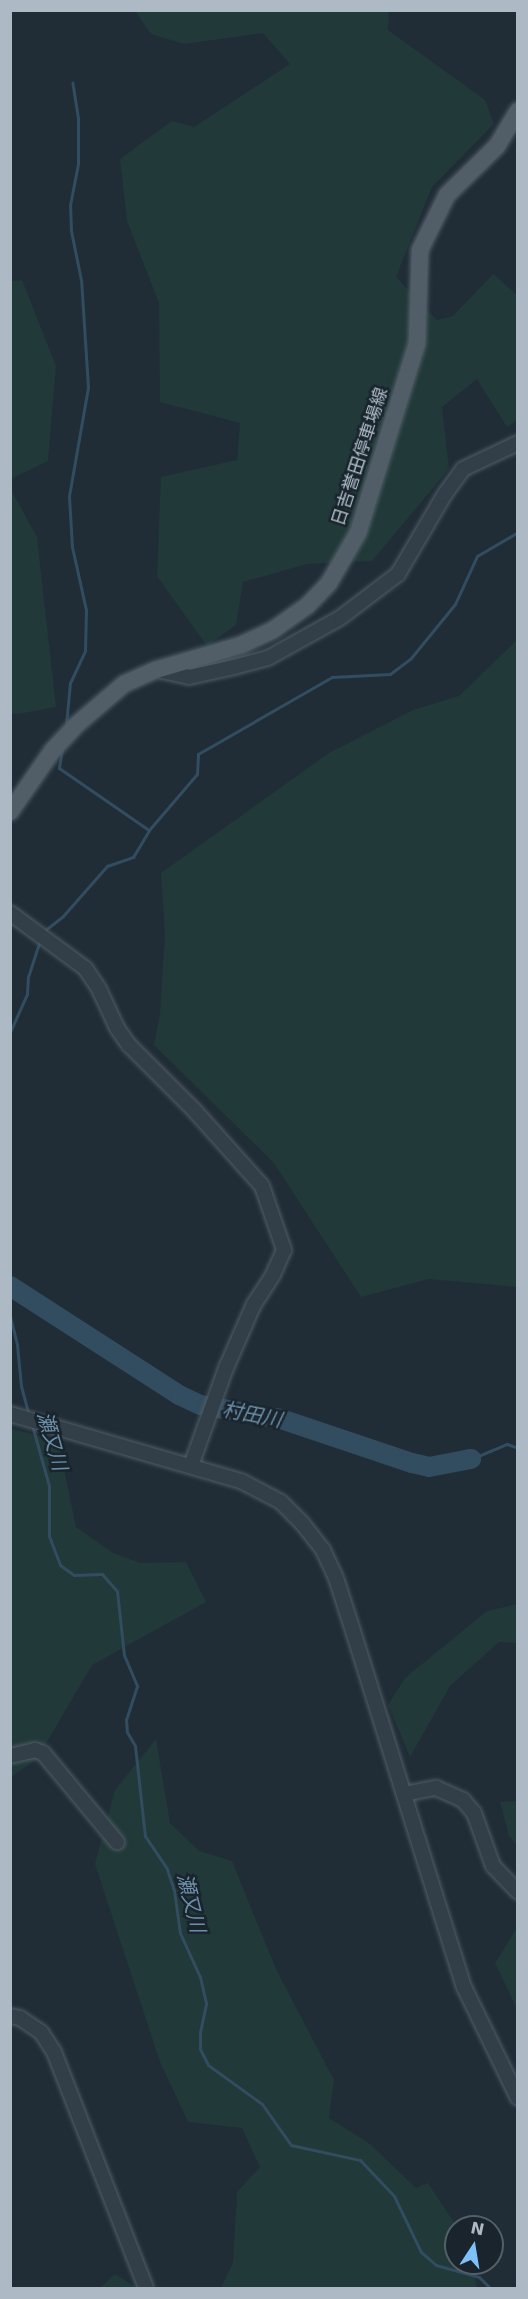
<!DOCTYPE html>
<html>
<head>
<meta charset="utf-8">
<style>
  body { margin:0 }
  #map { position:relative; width:528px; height:2299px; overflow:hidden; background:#202d37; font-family:"DejaVu Sans","Noto Sans JP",sans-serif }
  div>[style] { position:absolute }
  .green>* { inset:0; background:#213938 }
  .stream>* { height:3px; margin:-1.5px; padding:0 1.5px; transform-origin:1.5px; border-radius:1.5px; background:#324c60 }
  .river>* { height:20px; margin:-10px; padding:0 10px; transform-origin:10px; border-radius:10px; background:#324c60 }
  .roads { filter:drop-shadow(0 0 2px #505d66) drop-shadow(0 0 2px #505d66) }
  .minor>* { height:14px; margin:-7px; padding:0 7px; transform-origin:7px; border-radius:7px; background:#333f48 }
  .major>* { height:16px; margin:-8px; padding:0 8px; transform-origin:8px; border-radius:8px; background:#515e68 }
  span { translate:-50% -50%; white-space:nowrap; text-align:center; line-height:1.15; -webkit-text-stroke:5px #19242c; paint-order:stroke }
  .street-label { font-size:18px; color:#adbac5 }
  .water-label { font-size:20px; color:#6d90aa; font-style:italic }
  .frame { position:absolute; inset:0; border:12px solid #adbac5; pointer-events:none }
  .north { position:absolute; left:444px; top:2215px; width:60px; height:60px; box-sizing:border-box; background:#19242c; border:2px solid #546069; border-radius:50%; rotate:12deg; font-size:16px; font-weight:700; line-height:24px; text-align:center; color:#adbac5 }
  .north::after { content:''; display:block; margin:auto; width:21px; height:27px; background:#7dc0fa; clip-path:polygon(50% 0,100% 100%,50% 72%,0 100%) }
</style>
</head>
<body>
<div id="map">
  <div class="green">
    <i style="clip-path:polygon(135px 11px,389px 11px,388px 30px,485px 100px,494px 124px,432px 187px,396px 277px,437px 320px,453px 316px,493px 274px,517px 295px,517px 420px,507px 427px,477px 379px,442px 407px,449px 469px,372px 561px,307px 564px,243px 582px,236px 625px,207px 646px,157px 576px,161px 477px,237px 460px,240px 423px,160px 402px,159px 303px,127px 221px,120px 159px,172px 121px,194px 127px,290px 64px,263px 33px,184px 44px,151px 34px)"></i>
    <i style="clip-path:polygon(22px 280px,56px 366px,48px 461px,11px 479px,11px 281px)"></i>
    <i style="clip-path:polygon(11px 490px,37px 537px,56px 707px,18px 714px,10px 713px)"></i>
    <i style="clip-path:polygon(517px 640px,517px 1287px,429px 1279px,361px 1297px,274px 1163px,154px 1045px,160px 1014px,165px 935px,161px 873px,329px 753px,413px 710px,459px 696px)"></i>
    <i style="clip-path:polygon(11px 1429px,58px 1440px,76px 1527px,113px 1553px,140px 1563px,186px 1562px,206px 1602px,92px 1665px,37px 1759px,11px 1777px)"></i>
    <i style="clip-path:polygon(517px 1604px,517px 1643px,499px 1642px,450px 1686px,410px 1757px,388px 1705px,405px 1678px,487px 1611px)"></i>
    <i style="clip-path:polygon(156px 1739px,170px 1823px,199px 1851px,232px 1861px,276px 1969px,334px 2080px,329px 2118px,370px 2144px,416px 2188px,428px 2183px,457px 2227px,456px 2263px,472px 2263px,477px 2288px,221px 2288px,233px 2262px,237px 2192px,260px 2167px,242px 2128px,188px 2122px,160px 2062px,95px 1864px,115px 1790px)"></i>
    <i style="clip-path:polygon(517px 1801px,518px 1801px,517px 1845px,509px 1836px,500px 1802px)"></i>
    <i style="clip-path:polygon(517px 1928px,518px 1928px,517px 2009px,495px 1963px)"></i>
    <i style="clip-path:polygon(115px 2274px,126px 2281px,138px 2288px,100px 2288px)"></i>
  </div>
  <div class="stream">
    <i style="left:66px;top:725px;width:42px;rotate:-84.6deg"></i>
    <i style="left:70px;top:683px;width:35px;rotate:-65deg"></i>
    <i style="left:85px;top:651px;width:41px;rotate:-88.6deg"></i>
    <i style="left:86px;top:610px;width:65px;rotate:-102.5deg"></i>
    <i style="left:72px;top:547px;width:51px;rotate:-93.4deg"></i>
    <i style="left:69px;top:496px;width:111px;rotate:-80.1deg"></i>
    <i style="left:88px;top:387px;width:107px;rotate:-93.7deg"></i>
    <i style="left:81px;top:280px;width:50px;rotate:-101.5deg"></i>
    <i style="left:71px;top:231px;width:26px;rotate:-92deg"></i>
    <i style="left:70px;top:205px;width:42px;rotate:-79deg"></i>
    <i style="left:78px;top:164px;width:46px;rotate:-90deg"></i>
    <i style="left:78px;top:118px;width:36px;rotate:-99deg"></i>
    <i style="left:62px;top:749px;width:19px;rotate:99deg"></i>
    <i style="left:59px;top:768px;width:109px;rotate:34.6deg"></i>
    <i style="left:44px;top:931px;width:24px;rotate:-38deg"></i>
    <i style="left:63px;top:916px;width:67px;rotate:-48.7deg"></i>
    <i style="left:107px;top:866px;width:28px;rotate:-19deg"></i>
    <i style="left:133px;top:857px;width:31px;rotate:-59deg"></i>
    <i style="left:149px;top:830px;width:74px;rotate:-49.4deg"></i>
    <i style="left:197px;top:774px;width:20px;rotate:-87deg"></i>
    <i style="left:198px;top:754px;width:155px;rotate:-29.9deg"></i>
    <i style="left:332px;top:677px;width:58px;rotate:-3deg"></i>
    <i style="left:390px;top:674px;width:26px;rotate:-37deg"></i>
    <i style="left:411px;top:658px;width:70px;rotate:-50.8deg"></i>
    <i style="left:455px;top:604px;width:53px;rotate:-65.4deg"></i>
    <i style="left:477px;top:556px;width:48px;rotate:-30.3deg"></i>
    <i style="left:10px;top:1032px;width:42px;rotate:-65.9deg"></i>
    <i style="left:27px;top:994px;width:17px;rotate:-87deg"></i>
    <i style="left:28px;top:977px;width:39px;rotate:-72deg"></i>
    <i style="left:10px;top:1316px;width:30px;rotate:76deg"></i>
    <i style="left:17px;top:1345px;width:41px;rotate:84.4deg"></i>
    <i style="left:21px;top:1386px;width:31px;rotate:75deg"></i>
    <i style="left:32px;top:1425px;width:63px;rotate:74.4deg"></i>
    <i style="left:49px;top:1486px;width:50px;rotate:90deg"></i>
    <i style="left:49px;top:1536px;width:31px;rotate:69deg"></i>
    <i style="left:60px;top:1565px;width:17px;rotate:36deg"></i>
    <i style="left:74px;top:1575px;width:28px;rotate:-2deg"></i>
    <i style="left:102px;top:1574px;width:23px;rotate:49deg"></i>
    <i style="left:117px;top:1591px;width:64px;rotate:83.8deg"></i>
    <i style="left:124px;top:1655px;width:34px;rotate:67deg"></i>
    <i style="left:137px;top:1686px;width:35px;rotate:108deg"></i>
    <i style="left:126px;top:1719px;width:13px;rotate:86deg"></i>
    <i style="left:127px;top:1732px;width:16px;rotate:60deg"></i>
    <i style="left:135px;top:1746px;width:91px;rotate:83.7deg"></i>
    <i style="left:145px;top:1836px;width:40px;rotate:56deg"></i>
    <i style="left:167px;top:1869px;width:22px;rotate:72deg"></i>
    <i style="left:174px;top:1890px;width:43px;rotate:82.1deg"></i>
    <i style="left:180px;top:1933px;width:48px;rotate:65.6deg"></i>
    <i style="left:200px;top:1977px;width:28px;rotate:77deg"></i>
    <i style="left:206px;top:2004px;width:30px;rotate:102deg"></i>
    <i style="left:200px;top:2033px;width:16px;rotate:90deg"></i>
    <i style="left:200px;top:2049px;width:18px;rotate:63deg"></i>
    <i style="left:208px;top:2065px;width:67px;rotate:35.8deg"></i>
    <i style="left:262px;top:2104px;width:50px;rotate:54.7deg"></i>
    <i style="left:291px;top:2145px;width:71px;rotate:12.3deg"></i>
    <i style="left:360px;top:2160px;width:50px;rotate:46.6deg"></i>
    <i style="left:394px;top:2196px;width:62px;rotate:64.3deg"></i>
    <i style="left:421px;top:2252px;width:20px;rotate:41deg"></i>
    <i style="left:436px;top:2265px;width:45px;rotate:15.6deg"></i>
    <i style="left:479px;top:2277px;width:16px;rotate:45deg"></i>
    <i style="left:471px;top:1459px;width:39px;rotate:-23deg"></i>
    <i style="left:507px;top:1444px;width:12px;rotate:20deg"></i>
  </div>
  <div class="river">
    <i style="left:10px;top:1286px;width:201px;rotate:32.8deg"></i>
    <i style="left:179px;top:1395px;width:23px;rotate:25deg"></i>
    <i style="left:200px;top:1405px;width:82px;rotate:9.8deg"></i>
    <i style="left:281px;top:1419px;width:138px;rotate:18.6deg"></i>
    <i style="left:412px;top:1463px;width:17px;rotate:13deg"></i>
    <i style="left:429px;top:1467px;width:43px;rotate:-10.8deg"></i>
  </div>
  <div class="roads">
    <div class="minor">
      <i style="left:157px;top:670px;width:33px;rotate:12deg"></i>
      <i style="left:189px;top:677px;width:46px;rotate:-12.5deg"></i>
      <i style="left:234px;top:667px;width:35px;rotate:-15deg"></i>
      <i style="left:268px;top:658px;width:82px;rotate:-29.1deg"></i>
      <i style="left:340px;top:618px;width:73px;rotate:-37.2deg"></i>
      <i style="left:398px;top:574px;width:93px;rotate:-59.6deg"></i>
      <i style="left:445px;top:494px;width:31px;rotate:-54deg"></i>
      <i style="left:463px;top:469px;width:61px;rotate:-25.3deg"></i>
      <i style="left:10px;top:913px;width:93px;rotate:36.3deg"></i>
      <i style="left:85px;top:968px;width:23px;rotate:56deg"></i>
      <i style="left:98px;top:987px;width:45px;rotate:65.1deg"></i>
      <i style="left:117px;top:1028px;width:21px;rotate:55deg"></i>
      <i style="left:129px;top:1045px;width:92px;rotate:45deg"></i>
      <i style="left:194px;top:1110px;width:102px;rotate:48.2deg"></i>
      <i style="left:262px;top:1186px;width:68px;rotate:71deg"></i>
      <i style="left:284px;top:1250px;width:27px;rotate:114deg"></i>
      <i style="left:273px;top:1275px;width:35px;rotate:123deg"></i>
      <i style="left:254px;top:1304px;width:70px;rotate:113.6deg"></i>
      <i style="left:226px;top:1368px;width:104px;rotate:109.7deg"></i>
      <i style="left:10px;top:1414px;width:241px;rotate:16.2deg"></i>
      <i style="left:241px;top:1481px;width:45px;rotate:27.7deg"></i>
      <i style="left:281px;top:1502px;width:30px;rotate:45deg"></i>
      <i style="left:302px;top:1523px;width:34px;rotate:52deg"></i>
      <i style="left:323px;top:1550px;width:31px;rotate:65deg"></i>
      <i style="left:336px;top:1578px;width:56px;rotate:72.2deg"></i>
      <i style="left:353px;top:1631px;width:373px;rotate:72.7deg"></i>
      <i style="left:464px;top:1987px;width:123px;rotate:64.1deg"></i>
      <i style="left:10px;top:1756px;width:26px;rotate:-13deg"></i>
      <i style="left:35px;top:1750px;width:9px;rotate:21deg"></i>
      <i style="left:43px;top:1753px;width:116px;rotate:50.3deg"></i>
      <i style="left:404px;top:1794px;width:33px;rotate:-11deg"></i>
      <i style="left:436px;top:1788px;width:30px;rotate:24deg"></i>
      <i style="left:463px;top:1800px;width:17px;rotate:50deg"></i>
      <i style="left:474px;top:1813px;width:56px;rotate:70.3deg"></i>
      <i style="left:493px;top:1866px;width:36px;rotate:46deg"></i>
      <i style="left:10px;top:2016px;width:10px;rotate:11deg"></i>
      <i style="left:20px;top:2018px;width:25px;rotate:34deg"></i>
      <i style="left:41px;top:2032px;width:24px;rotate:57deg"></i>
      <i style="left:54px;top:2052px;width:253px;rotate:68.7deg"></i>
    </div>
    <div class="major">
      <i style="left:10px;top:812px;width:75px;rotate:-55.3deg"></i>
      <i style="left:53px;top:750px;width:33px;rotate:-47deg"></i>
      <i style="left:75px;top:726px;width:65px;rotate:-40.6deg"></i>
      <i style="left:124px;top:684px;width:35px;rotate:-24deg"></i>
      <i style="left:156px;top:670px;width:89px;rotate:-16.4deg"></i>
      <i style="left:241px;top:645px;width:35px;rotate:-25deg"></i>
      <i style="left:273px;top:630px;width:42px;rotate:-35.2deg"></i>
      <i style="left:307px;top:606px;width:32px;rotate:-46deg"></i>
      <i style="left:329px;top:583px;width:58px;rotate:-59.9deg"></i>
      <i style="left:358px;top:533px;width:198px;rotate:-72.7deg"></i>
      <i style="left:417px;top:344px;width:94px;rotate:-88.2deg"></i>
      <i style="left:420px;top:250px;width:61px;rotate:-63.9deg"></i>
      <i style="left:447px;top:195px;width:70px;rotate:-44.4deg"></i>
      <i style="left:497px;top:146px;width:41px;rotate:-59deg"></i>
    </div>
  </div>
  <div class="street-label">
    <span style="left:360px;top:457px;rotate:-72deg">日吉誉田停車場線</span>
  </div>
  <div class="water-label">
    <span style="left:252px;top:1415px;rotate:11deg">村田川</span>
    <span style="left:52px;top:1441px;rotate:74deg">瀬又川</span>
    <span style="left:191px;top:1903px;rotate:76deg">瀬又川</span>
  </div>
  <div class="frame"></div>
  <div class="north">N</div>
</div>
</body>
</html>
